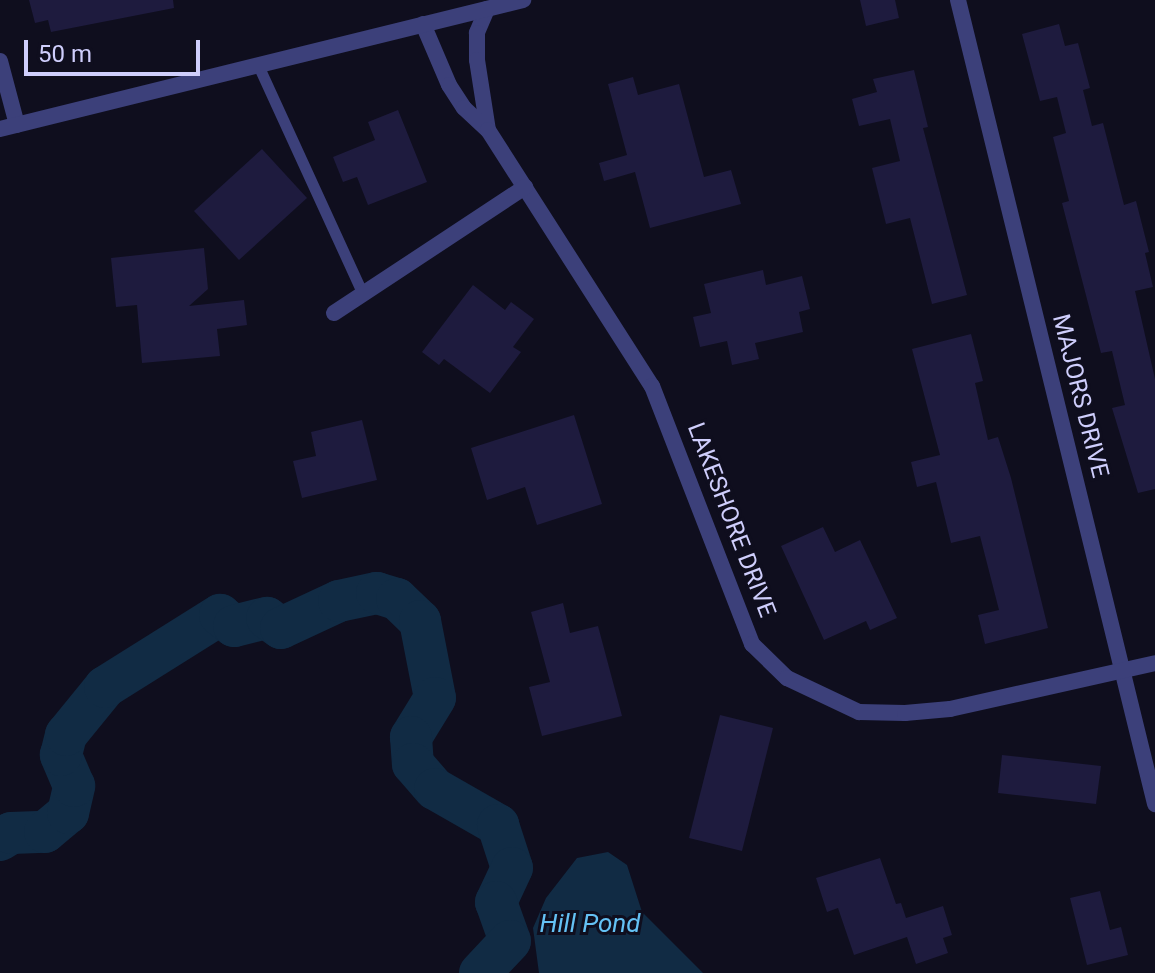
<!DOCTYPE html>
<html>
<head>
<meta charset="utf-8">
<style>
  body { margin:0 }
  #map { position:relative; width:1155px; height:973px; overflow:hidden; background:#0f0e1e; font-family:Roboto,sans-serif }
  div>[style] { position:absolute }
  .water>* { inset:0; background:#112b44 }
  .river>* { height:42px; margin:-21px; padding:0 21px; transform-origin:21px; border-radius:21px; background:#112b44 }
  .building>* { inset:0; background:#1e1b3e }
  .service>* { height:11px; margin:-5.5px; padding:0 5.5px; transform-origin:5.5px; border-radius:5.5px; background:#3c407a }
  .minor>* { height:16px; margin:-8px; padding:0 8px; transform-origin:8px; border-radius:8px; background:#3c407a }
  .tertiary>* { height:16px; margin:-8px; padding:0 8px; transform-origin:8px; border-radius:8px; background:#3c407a }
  span { translate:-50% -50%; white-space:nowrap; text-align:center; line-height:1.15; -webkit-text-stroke:6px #0f0e1e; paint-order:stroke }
  .street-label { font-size:24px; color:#cfcefc }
  .water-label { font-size:26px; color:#64c1f4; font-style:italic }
  .scale { position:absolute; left:24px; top:40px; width:176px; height:36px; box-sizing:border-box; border:4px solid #cfcefc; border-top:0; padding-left:10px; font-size:24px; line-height:28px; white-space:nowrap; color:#cfcefc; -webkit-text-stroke:6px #0f0e1e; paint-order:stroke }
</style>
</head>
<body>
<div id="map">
  <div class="water">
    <i style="clip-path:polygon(608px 852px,627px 865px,642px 912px,703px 973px,539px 973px,533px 928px,546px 898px,577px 858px)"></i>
  </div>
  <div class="river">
    <i style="left:0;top:840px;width:13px;rotate:-32deg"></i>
    <i style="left:11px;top:833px;width:34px;rotate:-2deg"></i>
    <i style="left:45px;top:832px;width:30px;rotate:-40deg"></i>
    <i style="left:68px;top:813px;width:28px;rotate:-77deg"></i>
    <i style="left:74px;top:786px;width:34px;rotate:-113deg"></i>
    <i style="left:61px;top:755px;width:21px;rotate:-76deg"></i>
    <i style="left:66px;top:735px;width:62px;rotate:-50.9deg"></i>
    <i style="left:105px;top:687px;width:136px;rotate:-32.1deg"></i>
    <i style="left:220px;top:615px;width:18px;rotate:38deg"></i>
    <i style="left:234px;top:626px;width:34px;rotate:-14deg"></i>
    <i style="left:267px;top:618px;width:17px;rotate:36deg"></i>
    <i style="left:281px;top:628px;width:64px;rotate:-25deg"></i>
    <i style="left:339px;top:601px;width:39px;rotate:-12deg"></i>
    <i style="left:377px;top:593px;width:21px;rotate:17deg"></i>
    <i style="left:397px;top:599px;width:32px;rotate:44deg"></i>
    <i style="left:420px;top:621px;width:78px;rotate:79deg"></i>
    <i style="left:435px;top:698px;width:46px;rotate:121.6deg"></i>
    <i style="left:411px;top:737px;width:27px;rotate:86deg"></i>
    <i style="left:413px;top:764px;width:33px;rotate:49deg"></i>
    <i style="left:435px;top:789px;width:73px;rotate:29.7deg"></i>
    <i style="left:498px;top:825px;width:45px;rotate:72deg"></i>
    <i style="left:512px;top:868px;width:38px;rotate:115deg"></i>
    <i style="left:496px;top:902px;width:41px;rotate:70.3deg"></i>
    <i style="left:510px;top:941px;width:44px;rotate:133.2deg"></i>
  </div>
  <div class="building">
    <i style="clip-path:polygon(29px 0,173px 0,174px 8px,51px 32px,48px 20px,35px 23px)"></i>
    <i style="clip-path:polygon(860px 0,895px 0,899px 18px,866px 26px)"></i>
    <i style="clip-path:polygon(1059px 24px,1065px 46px,1078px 43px,1090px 88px,1083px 90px,1092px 126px,1103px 123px,1124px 205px,1136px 201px,1149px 252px,1145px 253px,1153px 287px,1135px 291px,1155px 379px,1155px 489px,1138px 493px,1112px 408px,1125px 405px,1112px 351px,1101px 353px,1062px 203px,1069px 201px,1053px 137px,1066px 133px,1057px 97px,1040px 101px,1022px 34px)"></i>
    <i style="clip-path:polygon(914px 70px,928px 127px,923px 128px,967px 295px,932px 304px,910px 218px,886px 224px,872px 168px,900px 161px,890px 119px,859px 126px,852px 99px,877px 92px,873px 79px)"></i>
    <i style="clip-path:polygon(633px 77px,638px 95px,679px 84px,704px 177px,731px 170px,741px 204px,650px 228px,635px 172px,604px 181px,599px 163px,627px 155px,608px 84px)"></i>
    <i style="clip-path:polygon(398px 110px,427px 182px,368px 205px,357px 177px,343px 182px,333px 157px,375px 140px,368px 122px)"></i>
    <i style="clip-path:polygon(262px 149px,307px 198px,239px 260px,194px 211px)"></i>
    <i style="clip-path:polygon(204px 248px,208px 289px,189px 306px,244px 300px,247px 325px,217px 329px,220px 356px,142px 363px,137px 305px,116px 307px,111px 258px)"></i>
    <i style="clip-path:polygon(763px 270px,766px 285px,802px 276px,810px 309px,799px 312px,803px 332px,755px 343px,759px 359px,732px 365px,727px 341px,700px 347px,693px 317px,711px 313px,704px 284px)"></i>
    <i style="clip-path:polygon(473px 285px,505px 310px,511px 302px,534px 319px,513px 347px,521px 352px,490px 393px,444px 359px,439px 365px,422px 352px)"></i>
    <i style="clip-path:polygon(971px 334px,983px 381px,975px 383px,988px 440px,998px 437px,1011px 478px,1048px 628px,985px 644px,978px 615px,999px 610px,980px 536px,951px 543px,936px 482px,917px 487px,911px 462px,940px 455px,912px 349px)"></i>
    <i style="clip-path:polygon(574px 415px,602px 504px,537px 525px,525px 487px,487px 500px,471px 448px)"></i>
    <i style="clip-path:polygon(362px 420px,377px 480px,302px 498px,293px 461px,316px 456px,311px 432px)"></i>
    <i style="clip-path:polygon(823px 527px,835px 552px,860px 540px,897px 618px,870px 630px,866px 621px,824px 640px,781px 546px)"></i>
    <i style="clip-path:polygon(563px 603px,570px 633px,598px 626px,622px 716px,542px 736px,529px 687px,550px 682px,531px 612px)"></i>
    <i style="clip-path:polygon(720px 715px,773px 728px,742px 851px,689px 838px)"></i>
    <i style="clip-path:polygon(1002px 755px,1101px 766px,1096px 804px,998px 793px)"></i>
    <i style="clip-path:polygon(880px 858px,896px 904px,901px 903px,906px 918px,943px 906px,952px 935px,943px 938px,948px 953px,916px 964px,907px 937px,854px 955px,838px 908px,827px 912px,816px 878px)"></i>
    <i style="clip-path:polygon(1100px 891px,1110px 930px,1121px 927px,1128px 955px,1087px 965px,1070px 898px)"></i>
  </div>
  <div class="service">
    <i style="left:258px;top:65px;width:252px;rotate:65.4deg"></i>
  </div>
  <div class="minor">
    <i style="left:958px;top:0;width:828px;rotate:76.23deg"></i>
    <i style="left:487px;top:9px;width:26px;rotate:113deg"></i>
    <i style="left:477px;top:33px;width:27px;rotate:90deg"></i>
    <i style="left:477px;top:60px;width:71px;rotate:81.1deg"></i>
    <i style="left:423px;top:24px;width:66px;rotate:66.9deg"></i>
    <i style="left:449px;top:85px;width:27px;rotate:57deg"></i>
    <i style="left:464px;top:108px;width:33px;rotate:43deg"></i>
    <i style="left:488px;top:130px;width:304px;rotate:57.4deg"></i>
    <i style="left:652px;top:386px;width:277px;rotate:68.8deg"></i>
    <i style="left:752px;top:644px;width:49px;rotate:44.2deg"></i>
    <i style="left:787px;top:678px;width:80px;rotate:25.3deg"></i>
    <i style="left:859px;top:712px;width:46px;rotate:1.2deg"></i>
    <i style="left:905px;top:713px;width:45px;rotate:-5.1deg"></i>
    <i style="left:950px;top:709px;width:210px;rotate:-12.6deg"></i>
    <i style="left:0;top:61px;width:66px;rotate:75.1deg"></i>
    <i style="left:334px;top:313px;width:229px;rotate:-33.4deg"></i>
  </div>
  <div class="tertiary">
    <i style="left:0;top:129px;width:539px;rotate:-13.86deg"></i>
  </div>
  <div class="street-label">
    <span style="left:1080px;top:396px;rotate:76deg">MAJORS DRIVE</span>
    <span style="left:731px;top:520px;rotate:69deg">LAKESHORE DRIVE</span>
  </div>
  <div class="water-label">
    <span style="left:590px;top:924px">Hill Pond</span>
  </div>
  <div class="scale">50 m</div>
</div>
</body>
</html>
